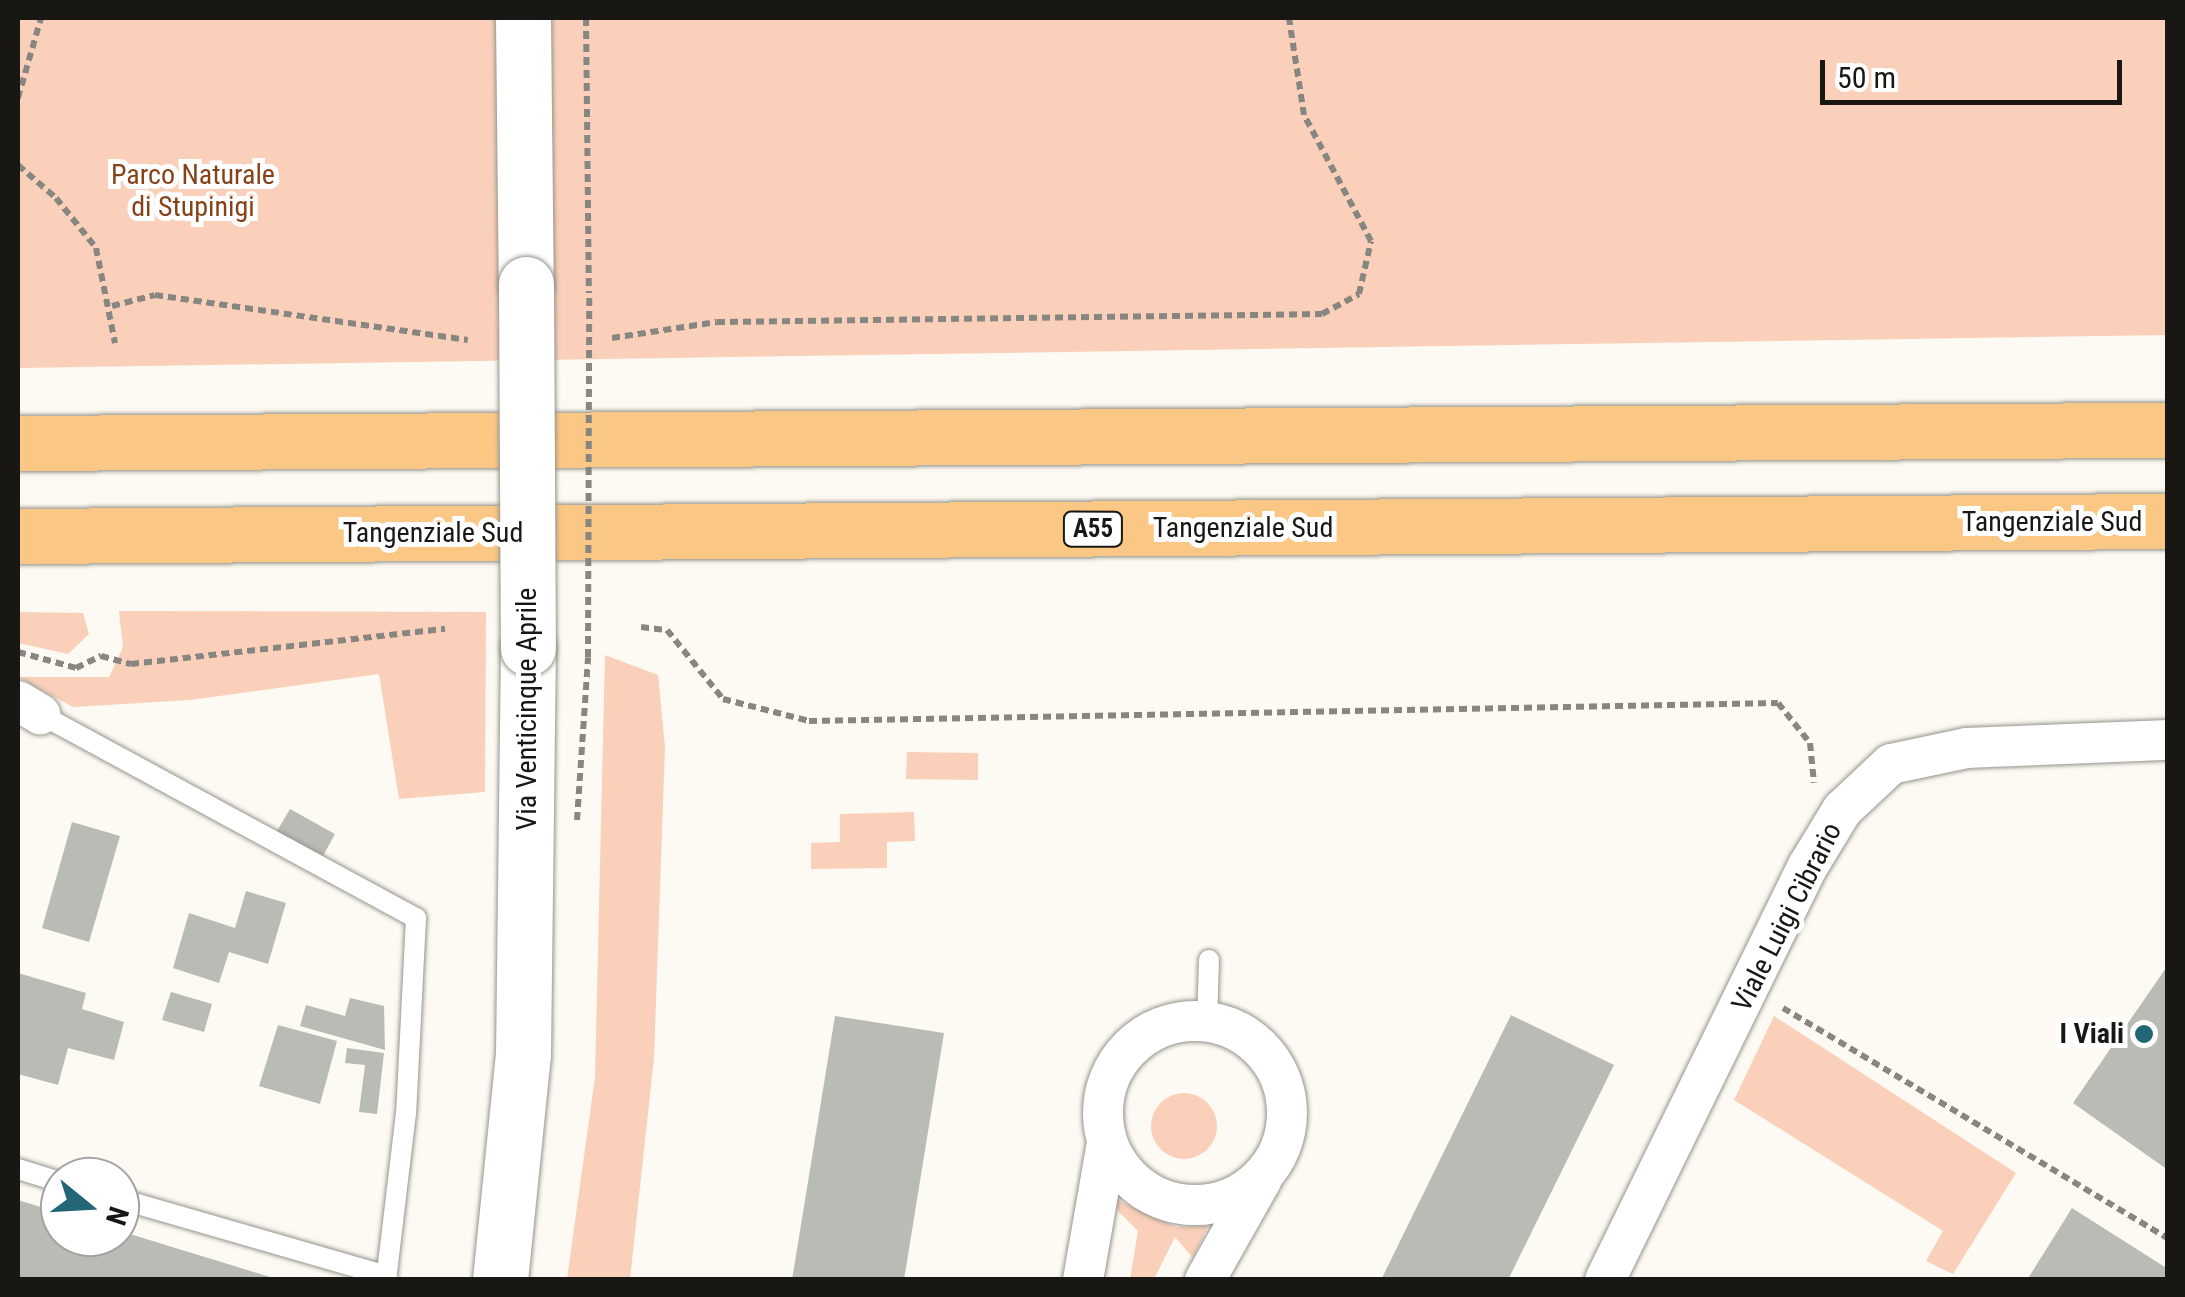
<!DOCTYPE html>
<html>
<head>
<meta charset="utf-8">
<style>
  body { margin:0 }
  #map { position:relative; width:2185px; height:1297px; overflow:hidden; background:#fcfaf2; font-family:"Roboto Condensed",sans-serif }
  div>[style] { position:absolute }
  .green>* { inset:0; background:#fad0ba }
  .round { border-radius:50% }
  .building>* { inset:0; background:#b9bcb4 }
  .path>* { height:6px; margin-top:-3px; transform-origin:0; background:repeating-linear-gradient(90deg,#888681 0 8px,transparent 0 13px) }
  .roads { filter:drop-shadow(0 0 2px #95948c) drop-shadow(0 0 2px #95948c) }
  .lane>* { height:20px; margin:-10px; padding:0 10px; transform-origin:10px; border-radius:10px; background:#fff }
  .street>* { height:40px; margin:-20px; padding:0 20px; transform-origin:20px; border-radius:20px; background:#fff }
  .street>.ring { margin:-20px; padding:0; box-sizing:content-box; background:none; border:40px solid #fff; border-radius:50% }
  .secondary>* { height:55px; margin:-27.5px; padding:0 27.5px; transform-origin:27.5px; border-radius:27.5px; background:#fff }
  .highway>* { height:55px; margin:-27.5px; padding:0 27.5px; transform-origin:27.5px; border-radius:27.5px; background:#fbc784 }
  .path-bridge>* { height:6px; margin-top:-3px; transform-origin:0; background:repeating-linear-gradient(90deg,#888681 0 8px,transparent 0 13px) }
  .bridges { filter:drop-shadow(0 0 2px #95948c) drop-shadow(0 0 2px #95948c) }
  .secondary-bridge>* { height:55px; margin:-27.5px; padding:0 27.5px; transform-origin:27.5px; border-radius:27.5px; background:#fff }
  .dots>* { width:28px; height:28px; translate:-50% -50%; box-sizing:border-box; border:5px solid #fff; border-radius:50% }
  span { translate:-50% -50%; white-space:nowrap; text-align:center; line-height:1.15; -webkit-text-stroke:10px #fff; paint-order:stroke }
  .shield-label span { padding:2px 8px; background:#fff; border:2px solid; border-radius:8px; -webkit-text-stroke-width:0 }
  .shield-label { font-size:25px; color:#181714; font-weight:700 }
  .park-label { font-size:28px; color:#864217 }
  .street-label { font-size:28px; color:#181714 }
  .poi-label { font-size:28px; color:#181714; font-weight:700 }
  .right { translate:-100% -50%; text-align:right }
  .frame { position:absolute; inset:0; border:20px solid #181714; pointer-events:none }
  .north { position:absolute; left:40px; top:1157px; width:100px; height:100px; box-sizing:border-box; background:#fff; border:2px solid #a3a2a1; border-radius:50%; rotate:108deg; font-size:28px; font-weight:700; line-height:40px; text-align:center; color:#181714 }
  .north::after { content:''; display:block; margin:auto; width:35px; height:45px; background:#226678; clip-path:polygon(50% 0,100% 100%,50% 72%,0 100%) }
  .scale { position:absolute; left:1820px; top:60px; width:302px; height:45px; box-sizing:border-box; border:5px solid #181714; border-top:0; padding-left:12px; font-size:30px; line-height:35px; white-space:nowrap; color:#181714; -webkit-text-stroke:8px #fff; paint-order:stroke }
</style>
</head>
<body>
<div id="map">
  <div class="green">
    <i style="clip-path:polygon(18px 18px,2167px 18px,2167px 335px,18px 368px)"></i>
    <i style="clip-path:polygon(119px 611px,486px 612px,485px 792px,399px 799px,379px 674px,190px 700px,73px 707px,18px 677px,109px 677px,123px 647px)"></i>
    <i style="clip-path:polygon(18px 612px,83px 613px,89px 634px,68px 654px,18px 643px)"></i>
    <i style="clip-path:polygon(605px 655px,658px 675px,665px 747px,654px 1058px,630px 1279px,567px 1279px,595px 1077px)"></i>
    <i style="clip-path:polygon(907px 752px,978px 753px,978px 780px,906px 779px)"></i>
    <i style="clip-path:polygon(914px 812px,915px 841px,887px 842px,887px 868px,811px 869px,811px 843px,840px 842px,840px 814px)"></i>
    <i style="clip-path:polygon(1774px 1016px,2016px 1173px,1953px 1274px,1926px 1261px,1943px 1231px,1734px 1100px)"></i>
    <i class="round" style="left:1151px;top:1093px;width:66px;height:66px"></i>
    <i style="clip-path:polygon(1117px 1200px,1176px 1227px,1208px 1226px,1193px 1258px,1175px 1237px,1154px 1279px,1130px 1279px,1138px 1231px,1112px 1205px)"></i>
  </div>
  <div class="building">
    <i style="clip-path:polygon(290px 809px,335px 834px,323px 856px,277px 831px)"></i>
    <i style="clip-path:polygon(72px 822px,120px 836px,89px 942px,42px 928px)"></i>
    <i style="clip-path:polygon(246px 891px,286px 903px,268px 964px,229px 952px,219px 983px,173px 968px,189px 913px,235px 928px)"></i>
    <i style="clip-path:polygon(2168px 965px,2168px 1170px,2073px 1103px)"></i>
    <i style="clip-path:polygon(18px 973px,86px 993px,82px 1009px,124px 1022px,114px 1060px,68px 1048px,58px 1085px,18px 1074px)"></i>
    <i style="clip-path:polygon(171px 992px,212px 1004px,204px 1032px,162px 1020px)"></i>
    <i style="clip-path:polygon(350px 998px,384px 1006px,385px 1050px,300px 1026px,306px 1005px,345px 1016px)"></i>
    <i style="clip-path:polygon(1511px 1015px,1614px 1065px,1508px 1280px,1381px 1280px)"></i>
    <i style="clip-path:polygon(835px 1016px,944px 1033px,904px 1280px,792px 1280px)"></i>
    <i style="clip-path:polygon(278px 1025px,337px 1041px,320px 1104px,259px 1086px)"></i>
    <i style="clip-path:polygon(347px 1048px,384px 1053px,377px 1114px,359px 1112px,365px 1065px,345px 1063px)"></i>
    <i style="clip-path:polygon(18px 1200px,60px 1213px,60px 1237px,120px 1237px,120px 1231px,280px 1280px,18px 1280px)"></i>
    <i style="clip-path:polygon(2072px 1208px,2168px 1269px,2168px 1280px,2027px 1280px)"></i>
  </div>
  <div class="path">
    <i style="left:586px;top:18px;width:275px;rotate:89.4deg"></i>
    <i style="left:18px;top:98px;width:83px;rotate:-74deg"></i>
    <i style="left:18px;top:165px;width:50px;rotate:41deg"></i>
    <i style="left:56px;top:198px;width:64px;rotate:51.3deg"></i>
    <i style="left:96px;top:248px;width:97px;rotate:78.7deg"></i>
    <i style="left:112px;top:306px;width:44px;rotate:-14.3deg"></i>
    <i style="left:155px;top:295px;width:316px;rotate:8.2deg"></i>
    <i style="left:612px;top:338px;width:106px;rotate:-8.7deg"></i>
    <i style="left:717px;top:322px;width:605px;rotate:-0.76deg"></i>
    <i style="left:1322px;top:314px;width:42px;rotate:-28.4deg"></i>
    <i style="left:1359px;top:294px;width:54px;rotate:-77.2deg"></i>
    <i style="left:1371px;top:241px;width:143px;rotate:-118deg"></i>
    <i style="left:1304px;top:115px;width:98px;rotate:-98.8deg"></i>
    <i style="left:641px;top:627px;width:26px;rotate:7deg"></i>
    <i style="left:667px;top:630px;width:89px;rotate:50.9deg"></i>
    <i style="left:723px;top:699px;width:89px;rotate:14.3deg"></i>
    <i style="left:809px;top:721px;width:969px;rotate:-1.06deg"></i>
    <i style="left:1778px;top:703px;width:51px;rotate:51.3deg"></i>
    <i style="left:1810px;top:743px;width:40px;rotate:84.3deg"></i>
    <i style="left:18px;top:652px;width:60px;rotate:15.4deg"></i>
    <i style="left:76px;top:668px;width:28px;rotate:-26deg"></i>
    <i style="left:101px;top:656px;width:31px;rotate:15deg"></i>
    <i style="left:131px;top:664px;width:316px;rotate:-6.4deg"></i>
    <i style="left:577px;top:820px;width:163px;rotate:-86.1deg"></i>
    <i style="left:1783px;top:1008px;width:448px;rotate:30.9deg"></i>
  </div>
  <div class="roads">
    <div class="lane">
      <i style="left:40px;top:714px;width:428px;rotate:28.5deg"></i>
      <i style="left:416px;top:918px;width:195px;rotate:92.9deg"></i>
      <i style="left:406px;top:1113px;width:168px;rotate:96.8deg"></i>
      <i style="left:1207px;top:1023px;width:63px;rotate:-88.2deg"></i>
      <i style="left:18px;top:1169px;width:44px;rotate:17.2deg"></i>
      <i style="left:120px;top:1199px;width:278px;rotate:16.1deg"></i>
    </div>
    <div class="street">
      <i style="left:18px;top:701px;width:26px;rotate:31deg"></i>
      <i class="ring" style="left:1103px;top:1021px;width:144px;height:144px"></i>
      <i style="left:1083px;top:1280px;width:139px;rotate:-80.1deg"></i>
      <i style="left:1205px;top:1280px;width:116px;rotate:-60.6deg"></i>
      <i style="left:1605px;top:1280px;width:461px;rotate:-63.9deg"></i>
      <i style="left:1808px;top:866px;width:66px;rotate:-58.7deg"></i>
      <i style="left:1842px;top:810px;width:67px;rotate:-43.2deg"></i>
      <i style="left:1891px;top:764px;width:78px;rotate:-11.9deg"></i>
      <i style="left:1967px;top:748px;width:201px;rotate:-2.3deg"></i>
    </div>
    <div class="secondary">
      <i style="left:523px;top:18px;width:266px;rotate:89.4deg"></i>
      <i style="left:500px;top:1280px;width:226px;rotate:-84.2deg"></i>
      <i style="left:523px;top:1055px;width:407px;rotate:-89.3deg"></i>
    </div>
    <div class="highway">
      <i style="left:18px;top:443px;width:2150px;rotate:-0.35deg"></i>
      <i style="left:18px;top:536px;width:2150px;rotate:-0.4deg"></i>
    </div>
  </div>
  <div class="path-bridge">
    <i style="left:588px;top:657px;width:364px;rotate:-89.8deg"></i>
  </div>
  <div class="bridges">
    <div class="secondary-bridge">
      <i style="left:526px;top:284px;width:364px;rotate:89.7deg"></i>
    </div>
  </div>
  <div class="dots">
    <i style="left:2144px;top:1034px;background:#226678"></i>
  </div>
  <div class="shield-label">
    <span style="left:1093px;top:529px">A55</span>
  </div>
  <div class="park-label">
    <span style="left:193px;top:191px">Parco Naturale<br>di Stupinigi</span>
  </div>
  <div class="street-label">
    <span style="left:2052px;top:522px">Tangenziale Sud</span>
    <span style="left:1243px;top:528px">Tangenziale Sud</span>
    <span style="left:433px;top:533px">Tangenziale Sud</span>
    <span style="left:527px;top:709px;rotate:-90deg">Via Venticinque Aprile</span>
    <span style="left:1787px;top:917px;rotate:-63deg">Viale Luigi Cibrario</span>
  </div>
  <div class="poi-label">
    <span class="right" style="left:2124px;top:1034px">I Viali</span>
  </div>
  <div class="frame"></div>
  <div class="north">N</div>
  <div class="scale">50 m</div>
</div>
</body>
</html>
